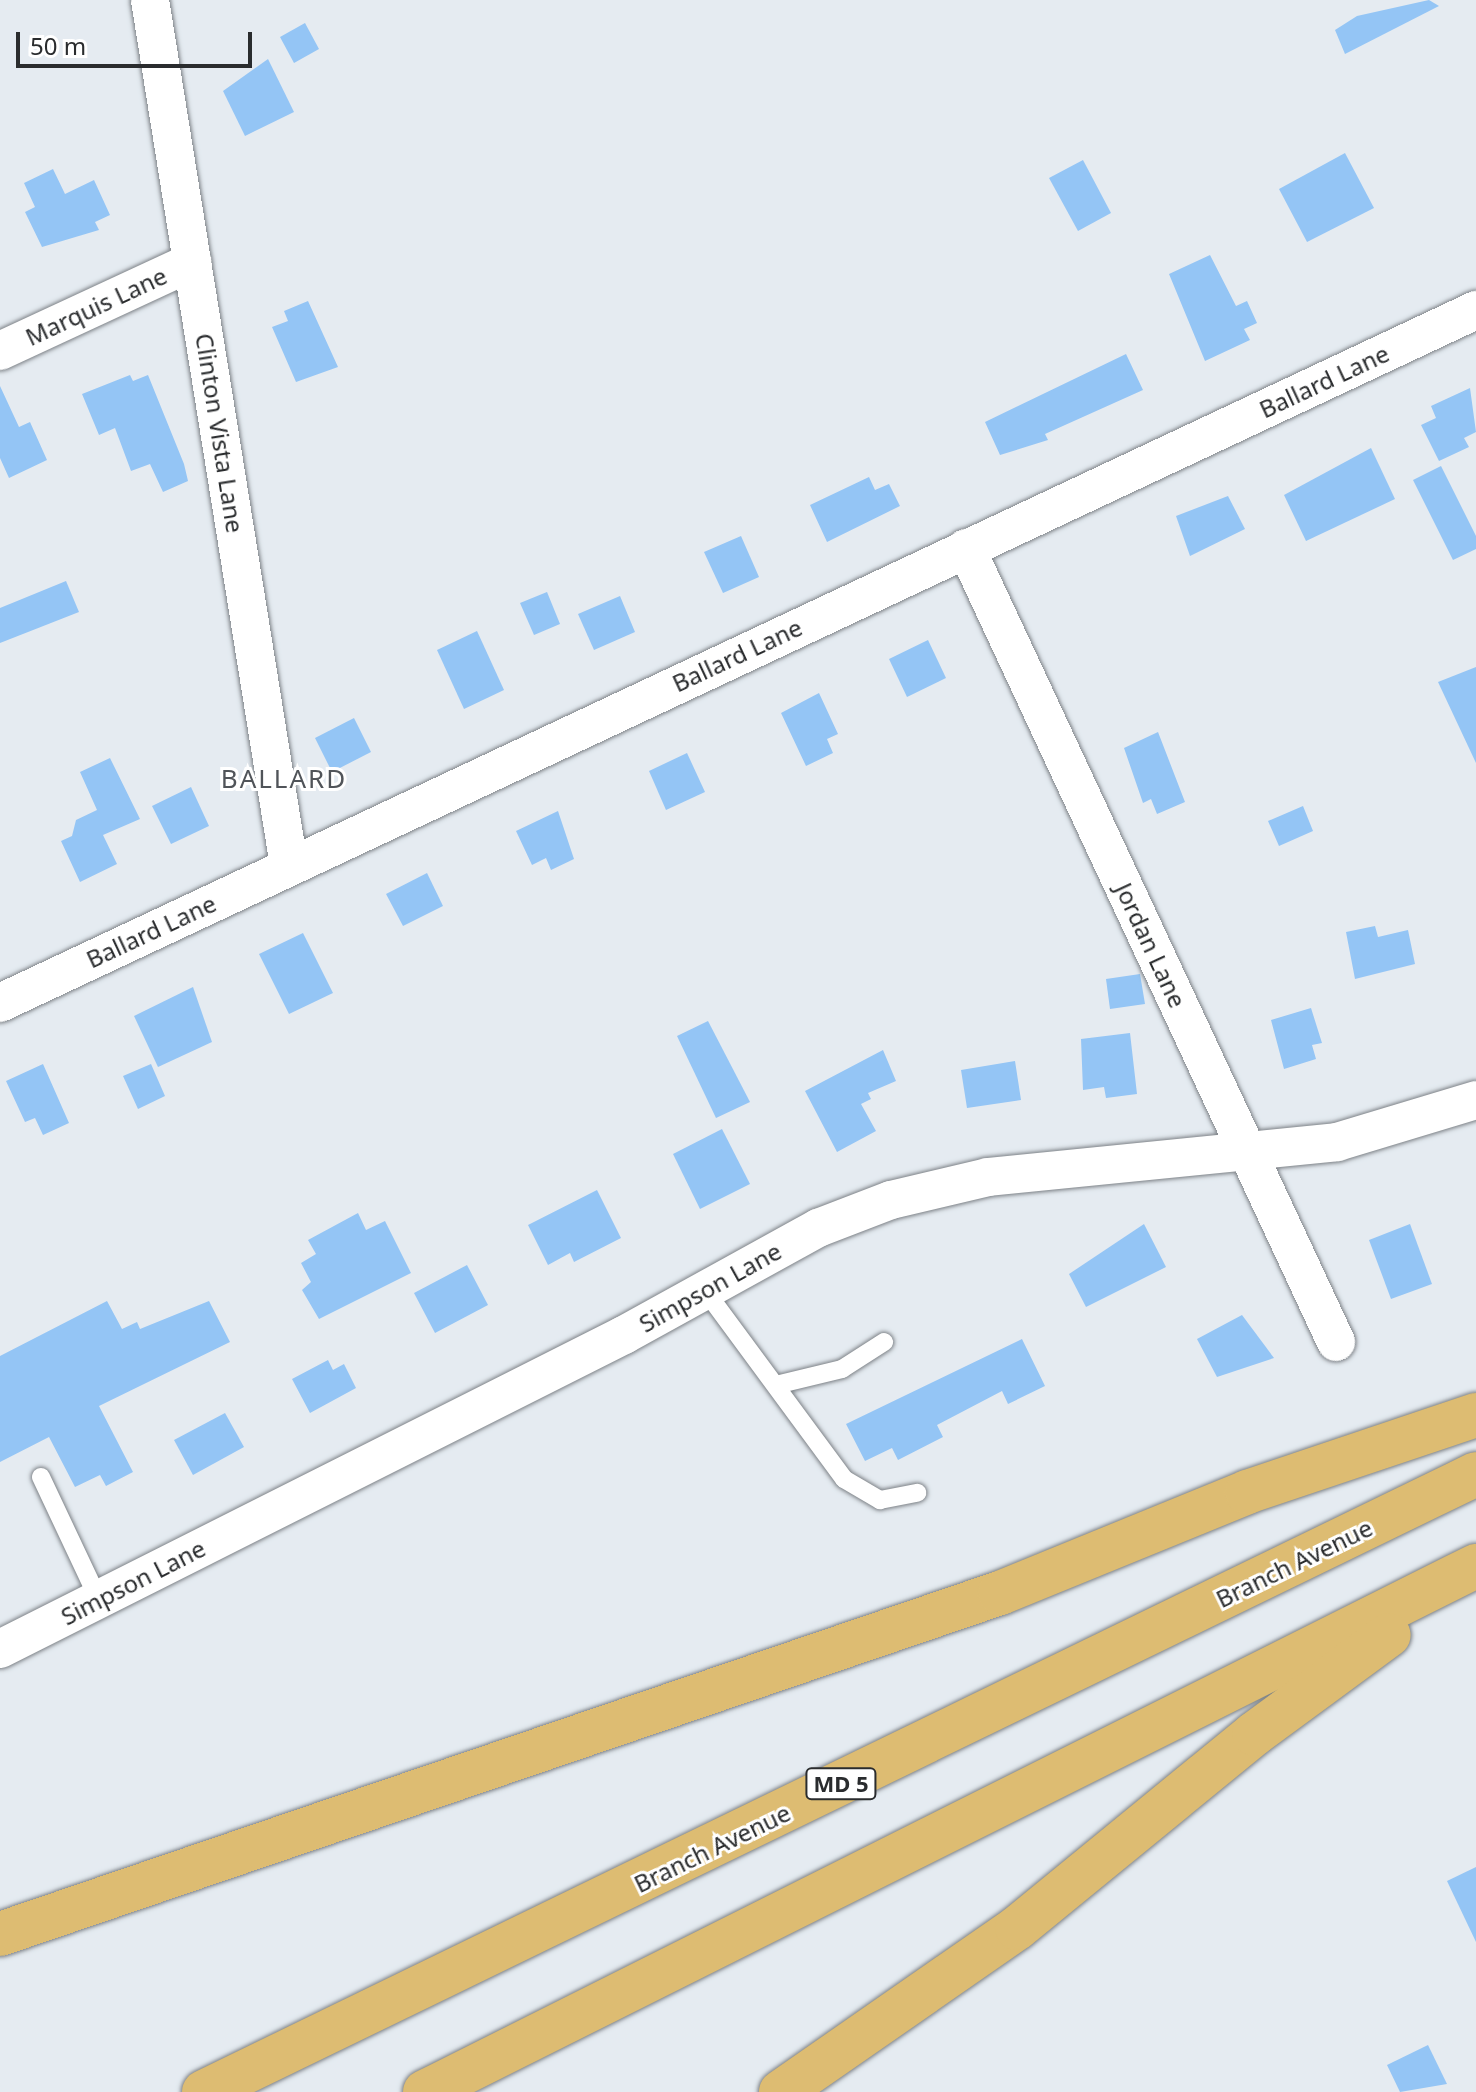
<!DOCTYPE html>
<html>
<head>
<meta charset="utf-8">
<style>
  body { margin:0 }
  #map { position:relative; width:1476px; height:2092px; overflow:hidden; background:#e5ebf1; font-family:"Noto Sans",sans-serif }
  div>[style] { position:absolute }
  .building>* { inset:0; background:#94c5f5 }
  .roads { filter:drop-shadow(0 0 2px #7d8287) drop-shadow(0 0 2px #7d8287) }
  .lane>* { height:18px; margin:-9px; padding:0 9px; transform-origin:9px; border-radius:9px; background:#fff }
  .street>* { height:38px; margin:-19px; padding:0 19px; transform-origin:19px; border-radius:19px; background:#fff }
  .highway>* { height:44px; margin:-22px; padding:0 22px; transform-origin:22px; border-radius:22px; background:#ddbc72 }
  span { translate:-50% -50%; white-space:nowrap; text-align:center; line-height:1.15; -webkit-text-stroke:6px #fff; paint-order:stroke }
  .shield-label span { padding:2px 6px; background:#fff; border:2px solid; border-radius:6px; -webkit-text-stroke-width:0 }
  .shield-label { font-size:22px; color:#2a2c2e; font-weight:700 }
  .street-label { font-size:24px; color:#2a2c2e }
  .neighbourhood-label { font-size:26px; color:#505459; letter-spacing:2px }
  .scale { position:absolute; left:16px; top:32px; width:236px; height:36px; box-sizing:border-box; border:4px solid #2a2c2e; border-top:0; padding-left:10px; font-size:24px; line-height:28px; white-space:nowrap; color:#2a2c2e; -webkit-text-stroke:6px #fff; paint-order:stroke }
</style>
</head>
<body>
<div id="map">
  <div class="building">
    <i style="clip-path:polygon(1429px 0,1439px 6px,1345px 54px,1335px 30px,1357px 16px)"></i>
    <i style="clip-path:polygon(305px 23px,319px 49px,294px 63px,280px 37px)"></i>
    <i style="clip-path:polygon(268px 59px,294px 112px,245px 136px,223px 91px)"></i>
    <i style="clip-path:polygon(1345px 153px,1374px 208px,1307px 242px,1279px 189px)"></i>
    <i style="clip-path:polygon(1083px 160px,1111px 213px,1078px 231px,1049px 178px)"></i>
    <i style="clip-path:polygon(53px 169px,65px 194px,94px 180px,110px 215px,95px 222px,99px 230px,42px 247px,25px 212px,35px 207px,24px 183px)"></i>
    <i style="clip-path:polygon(1210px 255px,1236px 306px,1247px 301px,1257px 323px,1244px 329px,1250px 340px,1205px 361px,1169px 274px)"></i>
    <i style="clip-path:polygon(308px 301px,338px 367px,296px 382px,272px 327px,288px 321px,284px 311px)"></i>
    <i style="clip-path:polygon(1126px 354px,1143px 390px,1045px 434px,1048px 440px,1000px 455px,985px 422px)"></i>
    <i style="clip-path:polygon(130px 375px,133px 381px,148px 375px,184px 464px,188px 481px,163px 492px,150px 464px,131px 471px,115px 428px,99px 435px,82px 394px)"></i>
    <i style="clip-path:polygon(0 386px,19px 427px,30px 422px,47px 460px,9px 478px,0 458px)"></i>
    <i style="clip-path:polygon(1470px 388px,1476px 432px,1464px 438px,1469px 447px,1439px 461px,1421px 425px,1436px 418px,1431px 406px)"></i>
    <i style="clip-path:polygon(1371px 448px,1395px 499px,1306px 541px,1284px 495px)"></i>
    <i style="clip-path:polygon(1441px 466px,1476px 536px,1476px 549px,1453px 560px,1413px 480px)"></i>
    <i style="clip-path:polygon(869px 477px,875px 490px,889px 484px,900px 506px,827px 542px,810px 505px)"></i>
    <i style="clip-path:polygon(1228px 496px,1245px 529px,1190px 556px,1176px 516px)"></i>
    <i style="clip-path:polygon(741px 536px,759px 577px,723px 593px,704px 552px)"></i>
    <i style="clip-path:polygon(66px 581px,79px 612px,0 643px,0 608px)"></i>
    <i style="clip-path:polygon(547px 592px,560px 624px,534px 635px,520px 603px)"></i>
    <i style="clip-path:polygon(620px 596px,635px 632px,594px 650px,578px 614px)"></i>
    <i style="clip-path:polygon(477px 631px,504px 690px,464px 709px,437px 650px)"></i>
    <i style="clip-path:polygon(928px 640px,946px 678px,907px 697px,889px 659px)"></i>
    <i style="clip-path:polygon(1476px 667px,1476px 763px,1438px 682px)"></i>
    <i style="clip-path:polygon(819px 693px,838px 734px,827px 739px,833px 753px,806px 766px,781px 713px)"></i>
    <i style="clip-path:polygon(354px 718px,371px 752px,332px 772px,315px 738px)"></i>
    <i style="clip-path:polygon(1158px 732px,1185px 802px,1157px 814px,1151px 799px,1143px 803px,1124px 748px)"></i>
    <i style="clip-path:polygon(687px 753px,705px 792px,666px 810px,649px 771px)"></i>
    <i style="clip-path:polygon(110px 758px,140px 819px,103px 835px,117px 864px,80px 882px,61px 841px,72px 836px,76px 820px,97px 810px,80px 772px)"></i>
    <i style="clip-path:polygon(191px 787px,209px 826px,171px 844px,152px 806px)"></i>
    <i style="clip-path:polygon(1303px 806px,1313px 831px,1279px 846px,1268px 821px)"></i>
    <i style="clip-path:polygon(558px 811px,574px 859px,551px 870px,546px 858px,532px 865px,516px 831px)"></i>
    <i style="clip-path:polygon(427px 873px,443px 906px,403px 926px,386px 894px)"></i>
    <i style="clip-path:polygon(1375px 926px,1378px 937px,1408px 930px,1415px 964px,1355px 979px,1346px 932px)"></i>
    <i style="clip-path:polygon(303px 933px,333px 993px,289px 1014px,259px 954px)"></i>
    <i style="clip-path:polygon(1140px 974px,1145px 1004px,1110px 1009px,1106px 979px)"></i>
    <i style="clip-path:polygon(193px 987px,212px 1042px,158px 1067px,134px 1016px)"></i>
    <i style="clip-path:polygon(1311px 1008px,1322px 1043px,1312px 1045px,1316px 1059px,1284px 1069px,1271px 1020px)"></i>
    <i style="clip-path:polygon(708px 1021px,750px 1102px,716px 1118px,677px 1036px)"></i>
    <i style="clip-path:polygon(1130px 1033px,1137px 1094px,1106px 1098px,1104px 1087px,1083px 1090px,1081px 1039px)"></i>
    <i style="clip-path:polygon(883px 1050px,896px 1081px,868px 1093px,871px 1099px,861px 1104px,876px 1131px,837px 1152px,805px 1091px)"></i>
    <i style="clip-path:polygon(1015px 1061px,1021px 1100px,967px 1108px,961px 1070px)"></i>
    <i style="clip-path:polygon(43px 1064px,69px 1123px,43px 1135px,35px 1118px,25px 1122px,6px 1081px)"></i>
    <i style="clip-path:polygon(151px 1064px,165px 1096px,138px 1109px,123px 1076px)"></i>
    <i style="clip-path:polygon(722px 1129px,750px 1184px,700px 1209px,673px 1154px)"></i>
    <i style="clip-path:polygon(597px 1190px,621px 1238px,574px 1262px,570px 1253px,548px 1265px,528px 1225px)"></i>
    <i style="clip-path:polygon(358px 1213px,366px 1230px,385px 1221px,411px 1273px,319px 1319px,302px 1290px,311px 1282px,301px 1263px,316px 1254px,308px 1240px)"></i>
    <i style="clip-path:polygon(1144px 1224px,1166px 1267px,1086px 1307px,1069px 1274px)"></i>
    <i style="clip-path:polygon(1410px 1224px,1432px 1284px,1391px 1299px,1369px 1240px)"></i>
    <i style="clip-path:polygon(467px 1265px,488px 1305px,435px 1333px,414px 1293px)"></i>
    <i style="clip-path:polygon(107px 1301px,122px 1329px,137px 1322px,140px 1329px,209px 1301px,230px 1342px,99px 1406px,133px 1472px,106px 1486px,100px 1475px,75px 1487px,49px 1437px,0 1462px,0 1356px)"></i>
    <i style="clip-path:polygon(1242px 1315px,1274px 1358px,1217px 1377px,1197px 1339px)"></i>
    <i style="clip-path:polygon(1022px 1339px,1045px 1386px,1008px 1404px,1002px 1391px,937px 1425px,943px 1437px,898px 1460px,892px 1448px,865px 1461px,846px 1424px)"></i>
    <i style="clip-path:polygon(328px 1360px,333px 1370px,344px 1364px,356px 1388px,310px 1413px,292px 1379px)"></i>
    <i style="clip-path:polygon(225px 1413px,244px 1447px,193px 1475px,174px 1440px)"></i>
    <i style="clip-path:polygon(1476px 1867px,1476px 1942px,1447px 1881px)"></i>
    <i style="clip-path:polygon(1428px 2045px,1447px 2084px,1400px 2092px,1387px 2065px)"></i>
  </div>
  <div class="roads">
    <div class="lane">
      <i style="left:704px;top:1289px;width:236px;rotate:53.6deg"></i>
      <i style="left:844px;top:1479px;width:42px;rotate:30.3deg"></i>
      <i style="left:880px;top:1500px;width:38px;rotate:-11deg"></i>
      <i style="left:780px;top:1384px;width:64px;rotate:-13.6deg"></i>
      <i style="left:842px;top:1369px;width:50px;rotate:-32.7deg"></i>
      <i style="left:41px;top:1477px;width:136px;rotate:64.8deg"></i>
    </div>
    <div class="street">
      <i style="left:150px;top:0;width:877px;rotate:80.88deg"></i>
      <i style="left:0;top:351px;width:212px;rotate:-24.9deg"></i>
      <i style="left:966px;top:548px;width:876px;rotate:65.01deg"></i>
      <i style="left:0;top:1003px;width:1631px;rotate:-25.15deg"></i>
      <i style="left:0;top:1649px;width:699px;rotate:-26.71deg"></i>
      <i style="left:624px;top:1335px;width:222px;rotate:-28.9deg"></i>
      <i style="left:818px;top:1228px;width:78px;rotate:-21deg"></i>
      <i style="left:891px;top:1200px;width:100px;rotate:-13.3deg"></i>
      <i style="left:988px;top:1177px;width:351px;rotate:-5.7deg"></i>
      <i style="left:1337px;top:1142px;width:145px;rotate:-16.8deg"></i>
    </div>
    <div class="highway">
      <i style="left:0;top:1934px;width:1057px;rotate:-18.83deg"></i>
      <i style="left:1000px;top:1593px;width:267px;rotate:-22.2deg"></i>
      <i style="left:1247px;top:1492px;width:242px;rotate:-18.6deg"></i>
      <i style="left:204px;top:2092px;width:1414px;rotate:-25.91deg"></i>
      <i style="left:425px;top:2092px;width:1175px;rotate:-26.59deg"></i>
      <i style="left:781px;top:2092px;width:287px;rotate:-34.8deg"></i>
      <i style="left:1017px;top:1928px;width:306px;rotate:-39.3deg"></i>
      <i style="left:1254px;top:1734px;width:167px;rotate:-36.3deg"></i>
    </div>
  </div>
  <div class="shield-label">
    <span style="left:841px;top:1784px">MD 5</span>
  </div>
  <div class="street-label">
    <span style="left:96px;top:306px;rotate:-25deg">Marquis Lane</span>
    <span style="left:1324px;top:381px;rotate:-25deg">Ballard Lane</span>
    <span style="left:220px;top:433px;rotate:81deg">Clinton Vista Lane</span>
    <span style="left:737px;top:655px;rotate:-25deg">Ballard Lane</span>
    <span style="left:151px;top:931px;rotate:-25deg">Ballard Lane</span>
    <span style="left:1151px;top:945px;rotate:65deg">Jordan Lane</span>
    <span style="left:710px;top:1287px;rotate:-29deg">Simpson Lane</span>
    <span style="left:1294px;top:1563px;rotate:-26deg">Branch Avenue</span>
    <span style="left:133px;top:1582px;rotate:-27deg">Simpson Lane</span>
    <span style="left:712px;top:1848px;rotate:-26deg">Branch Avenue</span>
  </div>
  <div class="neighbourhood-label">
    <span style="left:284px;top:779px">BALLARD</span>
  </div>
  <div class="scale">50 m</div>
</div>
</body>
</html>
